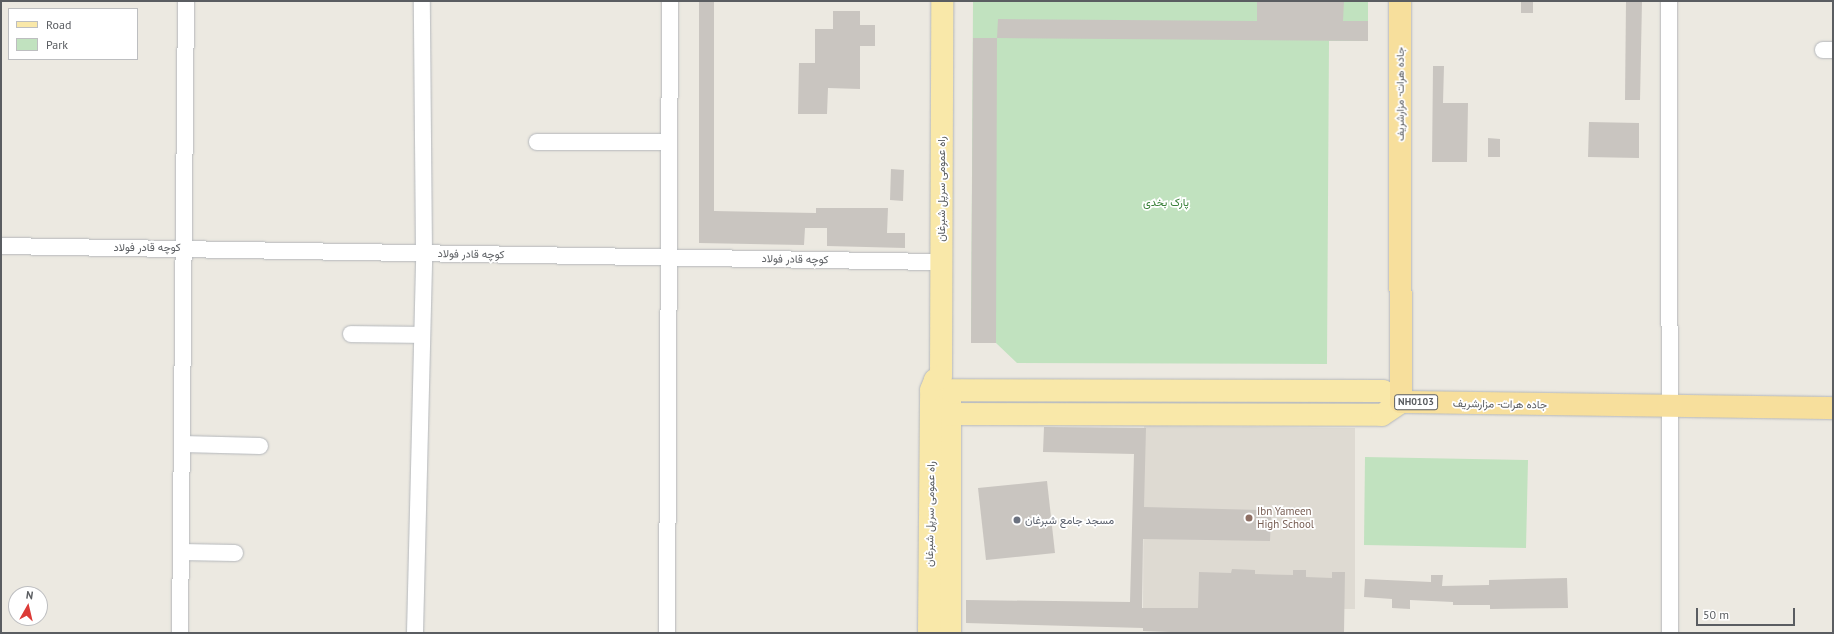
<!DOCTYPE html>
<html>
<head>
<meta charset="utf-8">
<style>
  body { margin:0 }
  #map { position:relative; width:1834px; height:634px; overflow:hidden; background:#ece9e1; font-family:"PT Sans",Vazirmatn,sans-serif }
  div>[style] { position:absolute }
  .education>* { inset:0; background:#dedad2 }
  .green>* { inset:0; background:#c1e2bf }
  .building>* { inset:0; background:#c9c5c0 }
  .roads { filter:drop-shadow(0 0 1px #b4b7bb) drop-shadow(0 0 1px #b4b7bb) }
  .minor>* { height:16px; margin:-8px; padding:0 8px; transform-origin:8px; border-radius:8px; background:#fff }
  .primary>* { height:22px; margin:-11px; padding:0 11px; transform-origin:11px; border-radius:11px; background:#f9e8a9 }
  .trunk>* { height:22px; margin:-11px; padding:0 11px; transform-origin:11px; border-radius:11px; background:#f7df9c }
  .dots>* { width:11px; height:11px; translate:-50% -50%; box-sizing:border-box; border:2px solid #fff; border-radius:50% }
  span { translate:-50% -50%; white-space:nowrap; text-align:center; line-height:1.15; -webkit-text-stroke:3.5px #fff; paint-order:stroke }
  .shield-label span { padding:1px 3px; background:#fff; border:1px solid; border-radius:3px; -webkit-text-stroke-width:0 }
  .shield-label { font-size:10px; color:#5a5d61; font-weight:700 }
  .street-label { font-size:11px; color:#5a5d61 }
  .park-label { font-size:11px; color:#3a803a }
  .education-label { font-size:11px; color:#785e54 }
  .left { translate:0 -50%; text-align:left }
  .worship-label { font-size:11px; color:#5b616d }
  .frame { position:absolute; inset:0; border:2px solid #5a5d61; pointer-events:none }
  .legend { position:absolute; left:8px; top:8px; width:130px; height:52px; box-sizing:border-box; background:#fff; border:1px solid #bdbec0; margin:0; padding:5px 7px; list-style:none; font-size:12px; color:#5a5d61 }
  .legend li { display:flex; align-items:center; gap:8px; height:20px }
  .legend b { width:20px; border:1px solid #bdbec0 }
  .north { position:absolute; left:8px; top:586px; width:40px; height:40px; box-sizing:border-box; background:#fff; border:1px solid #bdbec0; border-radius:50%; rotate:8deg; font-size:11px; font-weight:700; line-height:16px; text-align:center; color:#5a5d61 }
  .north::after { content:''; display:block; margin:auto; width:14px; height:18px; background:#dc3b37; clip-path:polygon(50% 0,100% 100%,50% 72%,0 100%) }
  .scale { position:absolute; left:1696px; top:608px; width:99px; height:18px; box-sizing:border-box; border:2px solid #5a5d61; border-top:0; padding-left:5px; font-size:12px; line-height:14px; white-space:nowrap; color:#5a5d61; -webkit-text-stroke:3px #fff; paint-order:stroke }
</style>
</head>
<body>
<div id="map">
  <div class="education">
    <i style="clip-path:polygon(1144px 426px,1355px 428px,1355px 609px,1143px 608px)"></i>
  </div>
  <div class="green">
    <i style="clip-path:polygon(973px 1px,1368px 1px,1368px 41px,1329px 41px,1327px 364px,1017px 363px,996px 343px,971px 343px)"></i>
    <i style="clip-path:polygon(1365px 457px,1528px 460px,1526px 548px,1364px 545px)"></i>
  </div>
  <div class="building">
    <i style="clip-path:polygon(699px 1px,714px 1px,714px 211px,816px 213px,816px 208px,888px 208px,887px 233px,905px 233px,905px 248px,827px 246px,827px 228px,805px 228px,804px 245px,699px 243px)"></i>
    <i style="clip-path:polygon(1257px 1px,1344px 1px,1343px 21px,1368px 21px,1368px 41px,997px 38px,998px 19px,1257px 21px)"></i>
    <i style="clip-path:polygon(1521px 1px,1533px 1px,1533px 13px,1521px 13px)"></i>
    <i style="clip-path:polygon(1626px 1px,1642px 1px,1640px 100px,1625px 100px)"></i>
    <i style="clip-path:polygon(833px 11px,860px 11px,860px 25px,875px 25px,875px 46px,860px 46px,860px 89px,828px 88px,827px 114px,798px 114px,799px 63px,815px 63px,815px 29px,833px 29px)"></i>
    <i style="clip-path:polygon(973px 38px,997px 38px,996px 343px,971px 343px)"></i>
    <i style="clip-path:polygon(1433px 66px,1444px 66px,1443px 103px,1468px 103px,1467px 162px,1432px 162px)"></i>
    <i style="clip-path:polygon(1589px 122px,1639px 123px,1639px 158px,1588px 157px)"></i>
    <i style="clip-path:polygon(1488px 138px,1500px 139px,1500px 157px,1488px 157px)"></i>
    <i style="clip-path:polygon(891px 169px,904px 170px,903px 201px,890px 200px)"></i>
    <i style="clip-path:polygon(1044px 427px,1146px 428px,1144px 507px,1261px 510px,1263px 516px,1271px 516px,1270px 541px,1143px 539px,1142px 608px,1198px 608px,1199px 572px,1231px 573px,1232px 569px,1255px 570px,1255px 574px,1293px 575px,1293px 570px,1306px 570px,1306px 577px,1332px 578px,1332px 572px,1345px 572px,1344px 633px,1198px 633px,1143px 631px,1143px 628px,966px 623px,966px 600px,1130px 602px,1134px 454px,1043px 452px)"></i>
    <i style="clip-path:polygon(1047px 481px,1055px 553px,986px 560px,978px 488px)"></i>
    <i style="clip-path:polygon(1431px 575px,1443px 575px,1442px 586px,1489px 585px,1489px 580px,1567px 578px,1568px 608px,1490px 609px,1490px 605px,1453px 605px,1453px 602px,1410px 600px,1410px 609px,1392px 608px,1392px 599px,1364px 597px,1365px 579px,1431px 582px)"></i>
  </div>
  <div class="roads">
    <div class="minor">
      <i style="left:1669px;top:1px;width:632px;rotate:89.91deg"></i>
      <i style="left:1823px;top:50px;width:10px"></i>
      <i style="left:537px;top:142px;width:131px"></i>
      <i style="left:1px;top:246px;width:939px;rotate:0.98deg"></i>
      <i style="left:351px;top:334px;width:71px;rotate:0.8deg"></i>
      <i style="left:182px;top:444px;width:78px;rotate:1.5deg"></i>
      <i style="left:181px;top:552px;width:54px;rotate:1.1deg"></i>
      <i style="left:180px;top:633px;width:632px;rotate:-89.46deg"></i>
      <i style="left:415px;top:633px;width:380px;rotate:-88.6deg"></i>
      <i style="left:424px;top:253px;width:252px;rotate:-90.5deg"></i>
      <i style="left:667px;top:633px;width:632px;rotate:-89.73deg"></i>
    </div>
    <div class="primary">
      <i style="left:941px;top:376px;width:375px;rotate:-89.8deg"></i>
      <i style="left:950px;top:400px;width:233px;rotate:90deg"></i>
      <i style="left:931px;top:414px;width:451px;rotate:0.1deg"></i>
      <i style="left:1382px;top:415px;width:23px;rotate:-34deg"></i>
      <i style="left:1401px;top:402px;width:21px;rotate:-149deg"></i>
      <i style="left:1383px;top:391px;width:433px;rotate:-179.9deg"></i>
      <i style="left:929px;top:633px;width:243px;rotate:-89.5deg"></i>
      <i style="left:931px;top:390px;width:11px;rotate:-68deg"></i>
      <i style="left:935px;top:380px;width:7px;rotate:-34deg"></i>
    </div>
    <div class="trunk">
      <i style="left:1400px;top:1px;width:401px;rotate:89.9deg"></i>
      <i style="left:1401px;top:402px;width:432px;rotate:0.8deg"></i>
    </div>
  </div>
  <div class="dots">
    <i style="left:1249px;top:518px;background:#8d6e63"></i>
    <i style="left:1017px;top:520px;background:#6b7280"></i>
  </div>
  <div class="shield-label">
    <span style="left:1416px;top:402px">NH0103</span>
  </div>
  <div class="street-label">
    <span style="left:1400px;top:94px;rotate:-90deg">جاده هرات- مزارشریف</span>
    <span style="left:941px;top:189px;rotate:-90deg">راه عمومی سرپل شبرغان</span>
    <span style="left:147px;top:247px">کوچه قادر فولاد</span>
    <span style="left:471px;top:254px;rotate:1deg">کوچه قادر فولاد</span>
    <span style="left:795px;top:259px;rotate:1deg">کوچه قادر فولاد</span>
    <span style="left:1500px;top:404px;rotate:1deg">جاده هرات- مزارشریف</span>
    <span style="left:930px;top:514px;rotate:-89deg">راه عمومی سرپل شبرغان</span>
  </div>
  <div class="park-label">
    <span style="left:1166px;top:202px">پارک بخدی</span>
  </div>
  <div class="education-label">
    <span class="left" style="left:1257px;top:518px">Ibn Yameen<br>High School</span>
  </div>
  <div class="worship-label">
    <span class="left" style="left:1025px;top:520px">مسجد جامع شبرغان</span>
  </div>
  <div class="frame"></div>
  <ul class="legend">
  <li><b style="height:5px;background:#f9e8a9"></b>Road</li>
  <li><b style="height:11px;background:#c1e2bf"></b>Park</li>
  </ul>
  <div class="north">N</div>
  <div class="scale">50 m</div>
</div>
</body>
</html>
